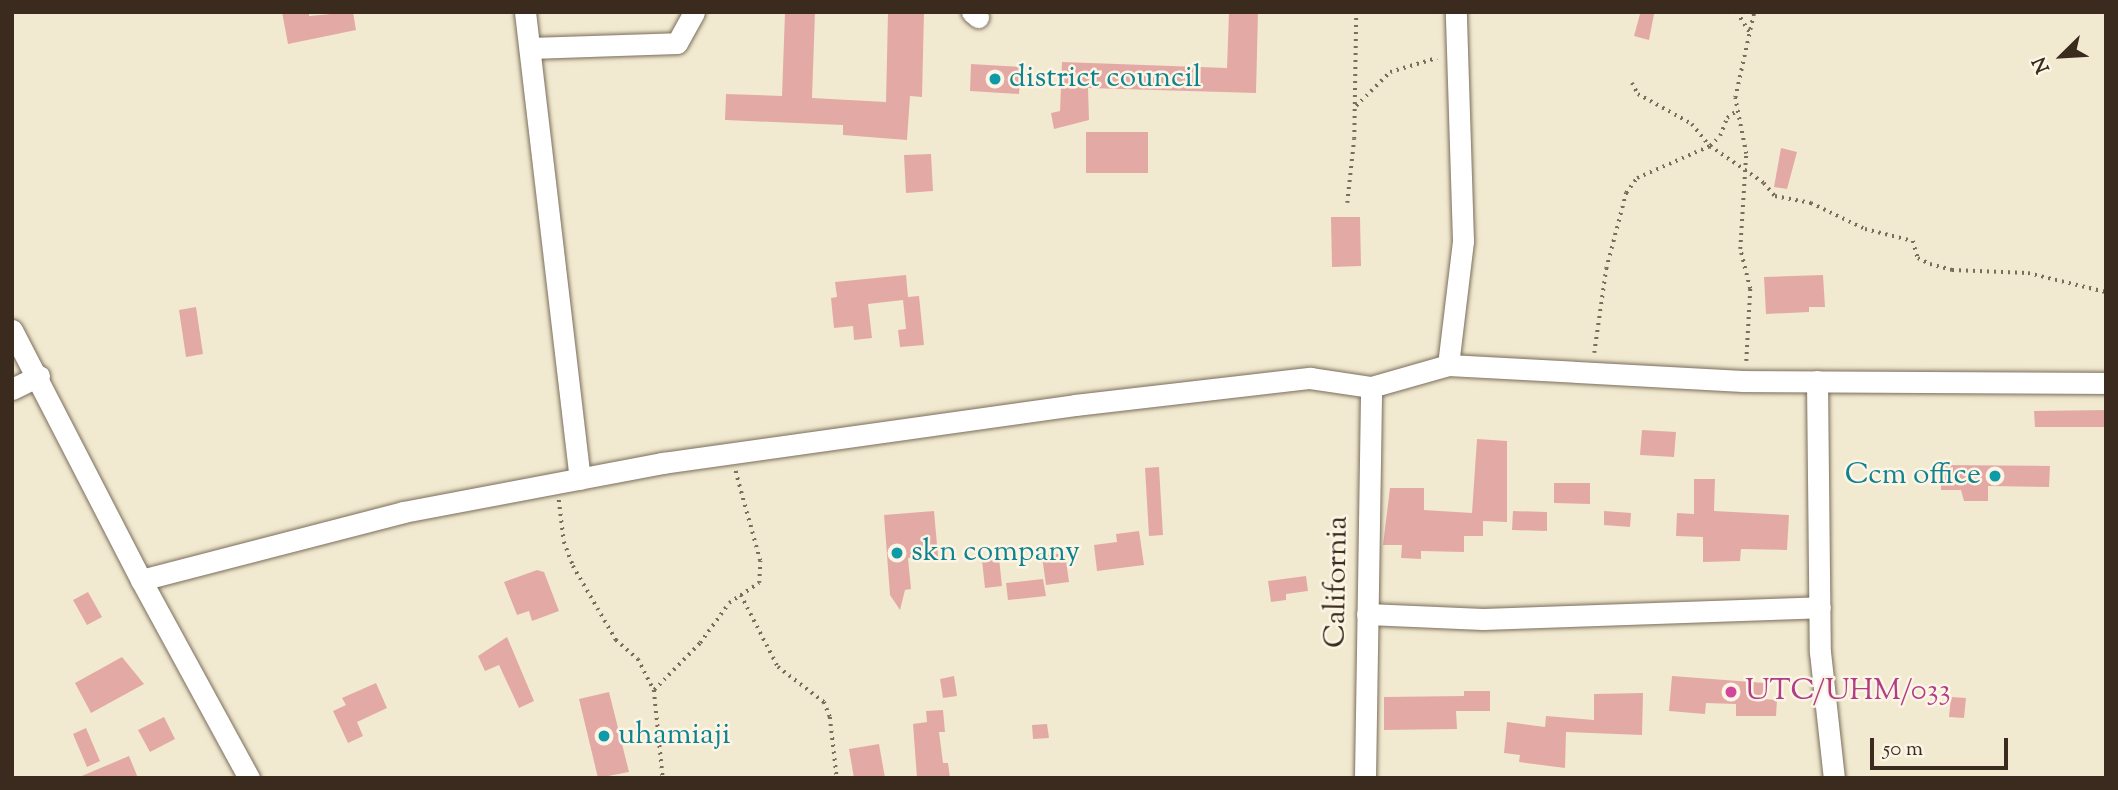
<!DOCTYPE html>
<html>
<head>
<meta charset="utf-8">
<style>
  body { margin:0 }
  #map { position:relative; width:2118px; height:790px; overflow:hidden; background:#f2ead0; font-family:"Sorts Mill Goudy",serif }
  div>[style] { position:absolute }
  .building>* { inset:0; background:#e3aaa5 }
  .path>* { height:3.5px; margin-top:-1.75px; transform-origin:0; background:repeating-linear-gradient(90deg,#7b6d5c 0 2px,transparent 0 7px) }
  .roads { filter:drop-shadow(0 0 2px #7b6d5c) drop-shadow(0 0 2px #7b6d5c) }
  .minor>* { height:21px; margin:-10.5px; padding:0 10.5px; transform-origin:10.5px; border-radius:10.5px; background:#fff }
  .dots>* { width:19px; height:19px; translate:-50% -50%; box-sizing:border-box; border:4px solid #fcf5e5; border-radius:50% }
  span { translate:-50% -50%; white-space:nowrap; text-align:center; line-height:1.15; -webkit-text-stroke:5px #fcf5e5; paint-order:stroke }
  .culture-label { font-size:30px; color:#0d838f }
  .left { translate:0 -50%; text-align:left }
  .right { translate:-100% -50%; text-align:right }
  .street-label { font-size:30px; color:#3b2a1e }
  .hotel-label { font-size:30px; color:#b23c85 }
  .frame { position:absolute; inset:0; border:14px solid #3b2a1e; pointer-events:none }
  .north { position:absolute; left:2027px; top:21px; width:70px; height:70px; -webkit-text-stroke:5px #fcf5e5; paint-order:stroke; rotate:246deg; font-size:19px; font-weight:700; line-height:28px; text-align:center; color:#3b2a1e }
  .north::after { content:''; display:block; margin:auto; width:24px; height:32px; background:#3b2a1e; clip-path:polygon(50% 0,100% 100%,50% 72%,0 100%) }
  .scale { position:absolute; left:1870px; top:738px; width:138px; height:32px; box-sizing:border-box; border:4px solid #3b2a1e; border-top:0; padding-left:9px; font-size:21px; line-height:24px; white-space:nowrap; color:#3b2a1e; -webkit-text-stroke:5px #fcf5e5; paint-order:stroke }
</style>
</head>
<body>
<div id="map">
  <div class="building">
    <i style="clip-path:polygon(282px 12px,309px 12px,309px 16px,353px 12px,356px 30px,288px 44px)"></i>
    <i style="clip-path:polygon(785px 12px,815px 12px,812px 98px,886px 102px,888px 12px,924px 12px,922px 97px,910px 96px,907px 140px,843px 135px,843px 125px,725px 120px,726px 94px,782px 96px)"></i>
    <i style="clip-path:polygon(1229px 12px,1258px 12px,1256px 93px,1088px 88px,1089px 120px,1054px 129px,1051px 113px,1060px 111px,1062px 62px,1227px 68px)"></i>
    <i style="clip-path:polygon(1640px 14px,1654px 14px,1649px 40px,1634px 36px)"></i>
    <i style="clip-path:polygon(971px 64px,1021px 67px,1019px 94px,970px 91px)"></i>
    <i style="clip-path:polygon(1086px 132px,1148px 132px,1148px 173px,1086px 173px)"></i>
    <i style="clip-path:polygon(1781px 148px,1797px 152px,1787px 189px,1774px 187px)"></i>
    <i style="clip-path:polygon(931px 154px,933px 191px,906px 193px,904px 155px)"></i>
    <i style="clip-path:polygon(1331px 217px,1360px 217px,1361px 266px,1332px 267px)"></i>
    <i style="clip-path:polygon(906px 275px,908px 297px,919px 296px,924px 345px,900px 347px,898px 330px,906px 329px,903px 300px,868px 304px,872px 338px,854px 340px,853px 326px,834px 328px,831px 298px,837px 297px,835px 282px)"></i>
    <i style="clip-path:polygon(1823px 275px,1825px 307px,1809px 307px,1809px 312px,1766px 314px,1764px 277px)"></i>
    <i style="clip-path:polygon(196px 307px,203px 354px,186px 357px,179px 310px)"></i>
    <i style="clip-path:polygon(2106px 410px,2106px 427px,2035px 427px,2034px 411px)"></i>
    <i style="clip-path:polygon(1642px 430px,1676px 432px,1674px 457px,1640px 455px)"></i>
    <i style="clip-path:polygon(1477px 439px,1507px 441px,1507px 522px,1483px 521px,1483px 536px,1464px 536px,1464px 552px,1421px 551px,1421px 559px,1401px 558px,1402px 545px,1383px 545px,1390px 488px,1424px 488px,1424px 510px,1472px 513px)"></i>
    <i style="clip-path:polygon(1941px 465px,2050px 466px,2049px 487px,1988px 486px,1988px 501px,1964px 501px,1961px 490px,1941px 490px)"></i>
    <i style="clip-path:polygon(1159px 467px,1163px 535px,1149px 536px,1145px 468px)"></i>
    <i style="clip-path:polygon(1694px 479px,1715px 479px,1714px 511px,1789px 515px,1787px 550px,1741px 549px,1740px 561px,1703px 562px,1703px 537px,1676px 536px,1677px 513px,1694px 514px)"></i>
    <i style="clip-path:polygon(1554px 483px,1590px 483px,1590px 504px,1554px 503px)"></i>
    <i style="clip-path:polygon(934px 511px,938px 556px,908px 558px,911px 589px,905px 590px,900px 610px,890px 595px,884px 515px)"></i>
    <i style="clip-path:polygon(1513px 511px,1547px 512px,1547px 531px,1512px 530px)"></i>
    <i style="clip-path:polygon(1604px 511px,1631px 513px,1630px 527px,1604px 525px)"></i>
    <i style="clip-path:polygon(1139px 531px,1144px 565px,1097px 571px,1094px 545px,1117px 542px,1116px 534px)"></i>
    <i style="clip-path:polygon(1065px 553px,1069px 582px,1046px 585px,1042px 556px)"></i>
    <i style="clip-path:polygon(999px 558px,1002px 586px,985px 588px,982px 560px)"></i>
    <i style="clip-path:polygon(537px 570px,544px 572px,559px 611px,532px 621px,529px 611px,517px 615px,504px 582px)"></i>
    <i style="clip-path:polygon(1306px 576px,1308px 591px,1286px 594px,1286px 600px,1271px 602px,1268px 581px)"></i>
    <i style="clip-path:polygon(1043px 579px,1046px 596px,1008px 600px,1006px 583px)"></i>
    <i style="clip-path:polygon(88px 592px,102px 617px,87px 625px,73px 600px)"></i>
    <i style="clip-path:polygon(507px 637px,534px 701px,519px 708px,499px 665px,485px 671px,478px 656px)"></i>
    <i style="clip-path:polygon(122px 657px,144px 684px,91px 713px,75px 683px)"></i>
    <i style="clip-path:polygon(954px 676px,957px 696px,943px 698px,940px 679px)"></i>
    <i style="clip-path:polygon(1672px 676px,1765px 683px,1764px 699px,1777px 700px,1776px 716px,1736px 716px,1736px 704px,1706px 703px,1705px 714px,1669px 711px)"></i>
    <i style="clip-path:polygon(376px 683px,387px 708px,357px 722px,363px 736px,348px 743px,333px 711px,346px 705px,342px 698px)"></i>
    <i style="clip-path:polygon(1464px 691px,1490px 691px,1490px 711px,1456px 711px,1457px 729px,1384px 730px,1384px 697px,1464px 696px)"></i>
    <i style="clip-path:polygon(609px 692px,629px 772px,598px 778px,579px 699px)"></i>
    <i style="clip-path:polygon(1643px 693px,1642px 735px,1566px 732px,1565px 768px,1519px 762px,1520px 755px,1504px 753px,1507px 722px,1545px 727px,1546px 716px,1594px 720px,1594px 694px)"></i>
    <i style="clip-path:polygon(1951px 697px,1966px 698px,1964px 718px,1949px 717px)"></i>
    <i style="clip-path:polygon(943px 710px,945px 732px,939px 732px,943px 763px,948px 763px,950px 778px,917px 778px,913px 724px,927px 722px,926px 711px)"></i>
    <i style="clip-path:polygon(164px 717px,175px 739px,150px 752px,138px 730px)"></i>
    <i style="clip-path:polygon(1047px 724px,1049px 738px,1033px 739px,1032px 725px)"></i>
    <i style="clip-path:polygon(86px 728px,100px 761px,87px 767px,73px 734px)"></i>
    <i style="clip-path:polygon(879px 744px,885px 778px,854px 778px,849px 749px)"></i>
    <i style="clip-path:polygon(129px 756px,138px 778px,77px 778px)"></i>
  </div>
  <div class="path">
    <i style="left:1737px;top:12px;width:25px;rotate:58deg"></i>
    <i style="left:1632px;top:83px;width:13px;rotate:61deg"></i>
    <i style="left:1638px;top:94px;width:62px;rotate:29.1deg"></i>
    <i style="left:1692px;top:124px;width:28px;rotate:51deg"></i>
    <i style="left:1710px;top:146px;width:14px;rotate:-45deg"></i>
    <i style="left:1720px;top:136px;width:19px;rotate:-69deg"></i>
    <i style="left:1727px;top:118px;width:14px;rotate:-36deg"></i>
    <i style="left:1356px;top:106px;width:48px;rotate:-45deg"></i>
    <i style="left:1390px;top:72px;width:49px;rotate:-16.6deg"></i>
    <i style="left:1347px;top:203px;width:64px;rotate:-83.8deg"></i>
    <i style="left:1354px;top:139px;width:127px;rotate:-89.1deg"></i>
    <i style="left:1594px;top:353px;width:85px;rotate:-81.9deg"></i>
    <i style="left:1606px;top:269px;width:79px;rotate:-75.3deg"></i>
    <i style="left:1626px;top:193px;width:19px;rotate:-54deg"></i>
    <i style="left:1637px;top:178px;width:80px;rotate:-23.7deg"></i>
    <i style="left:1710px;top:146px;width:65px;rotate:34.4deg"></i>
    <i style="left:1764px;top:183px;width:17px;rotate:50deg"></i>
    <i style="left:1775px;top:196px;width:37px;rotate:11deg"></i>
    <i style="left:1811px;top:203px;width:60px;rotate:25.7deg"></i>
    <i style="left:1865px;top:229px;width:49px;rotate:14deg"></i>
    <i style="left:1913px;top:241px;width:18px;rotate:74deg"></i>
    <i style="left:1918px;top:258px;width:13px;rotate:27deg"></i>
    <i style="left:1930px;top:264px;width:23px;rotate:15deg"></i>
    <i style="left:1952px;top:270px;width:76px;rotate:2.3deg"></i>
    <i style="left:2028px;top:273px;width:80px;rotate:13.7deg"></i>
    <i style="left:1746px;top:361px;width:72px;rotate:-86.8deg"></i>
    <i style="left:1750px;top:289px;width:41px;rotate:-104deg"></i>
    <i style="left:1740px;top:249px;width:95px;rotate:-86.4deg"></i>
    <i style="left:1746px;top:154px;width:57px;rotate:-101.1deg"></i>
    <i style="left:1735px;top:98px;width:88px;rotate:-77.5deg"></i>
    <i style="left:559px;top:500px;width:42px;rotate:83.2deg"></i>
    <i style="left:564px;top:542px;width:26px;rotate:69deg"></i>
    <i style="left:573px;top:566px;width:86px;rotate:59.8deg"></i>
    <i style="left:616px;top:640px;width:29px;rotate:41deg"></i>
    <i style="left:638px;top:659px;width:35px;rotate:63deg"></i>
    <i style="left:654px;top:690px;width:88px;rotate:84.2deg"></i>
    <i style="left:741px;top:595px;width:81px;rotate:62.8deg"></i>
    <i style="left:778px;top:667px;width:58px;rotate:37.3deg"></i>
    <i style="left:824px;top:702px;width:16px;rotate:68deg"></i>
    <i style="left:830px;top:717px;width:61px;rotate:83.5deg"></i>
    <i style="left:654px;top:690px;width:66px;rotate:-45.6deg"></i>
    <i style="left:700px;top:643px;width:49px;rotate:-54.1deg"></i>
    <i style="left:729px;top:603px;width:36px;rotate:-34deg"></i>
    <i style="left:759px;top:583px;width:22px;rotate:-87deg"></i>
    <i style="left:760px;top:561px;width:94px;rotate:-105.4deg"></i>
  </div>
  <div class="roads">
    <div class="minor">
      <i style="left:525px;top:12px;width:470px;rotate:83.3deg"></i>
      <i style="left:972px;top:12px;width:8px;rotate:40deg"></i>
      <i style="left:530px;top:48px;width:147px;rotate:-1.9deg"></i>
      <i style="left:677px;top:43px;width:35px;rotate:-61deg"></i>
      <i style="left:12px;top:330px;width:281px;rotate:62.7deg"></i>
      <i style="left:141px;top:580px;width:226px;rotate:61.4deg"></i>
      <i style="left:1448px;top:365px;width:125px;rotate:-83.1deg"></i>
      <i style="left:1463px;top:241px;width:229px;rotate:-91.8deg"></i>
      <i style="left:1817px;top:381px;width:271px;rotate:89.4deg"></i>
      <i style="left:1820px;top:652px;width:127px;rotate:83.7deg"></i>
      <i style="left:12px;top:389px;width:30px;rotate:-26deg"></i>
      <i style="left:141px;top:580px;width:271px;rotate:-14.5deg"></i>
      <i style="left:403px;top:512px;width:265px;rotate:-10.7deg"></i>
      <i style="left:663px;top:463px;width:416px;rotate:-8deg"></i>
      <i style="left:1075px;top:405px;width:237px;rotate:-6.6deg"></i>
      <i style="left:1310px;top:378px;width:62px;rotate:8.4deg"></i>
      <i style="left:1371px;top:387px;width:80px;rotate:-15.9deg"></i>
      <i style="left:1448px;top:365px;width:295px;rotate:3.1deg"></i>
      <i style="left:1743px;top:381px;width:363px;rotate:0.3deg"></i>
      <i style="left:1367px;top:614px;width:116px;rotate:2.5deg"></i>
      <i style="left:1483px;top:619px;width:337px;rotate:-2deg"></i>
      <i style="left:1365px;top:778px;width:391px;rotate:-89.1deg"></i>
    </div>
  </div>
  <div class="dots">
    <i style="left:995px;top:79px;background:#0f9aa8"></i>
    <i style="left:1995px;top:476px;background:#0f9aa8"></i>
    <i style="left:897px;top:553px;background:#0f9aa8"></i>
    <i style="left:1731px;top:692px;background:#d1479c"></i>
    <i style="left:604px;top:736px;background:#0f9aa8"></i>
  </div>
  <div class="culture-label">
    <span class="left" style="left:1009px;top:79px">district council</span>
    <span class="right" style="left:1981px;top:476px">Ccm office</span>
    <span class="left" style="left:911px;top:553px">skn company</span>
    <span class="left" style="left:618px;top:736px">uhamiaji</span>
  </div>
  <div class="street-label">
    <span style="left:1338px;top:582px;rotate:-89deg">California</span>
  </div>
  <div class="hotel-label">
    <span class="left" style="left:1745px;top:692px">UTC/UHM/033</span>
  </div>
  <div class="frame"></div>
  <div class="north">N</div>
  <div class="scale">50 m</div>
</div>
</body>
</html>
